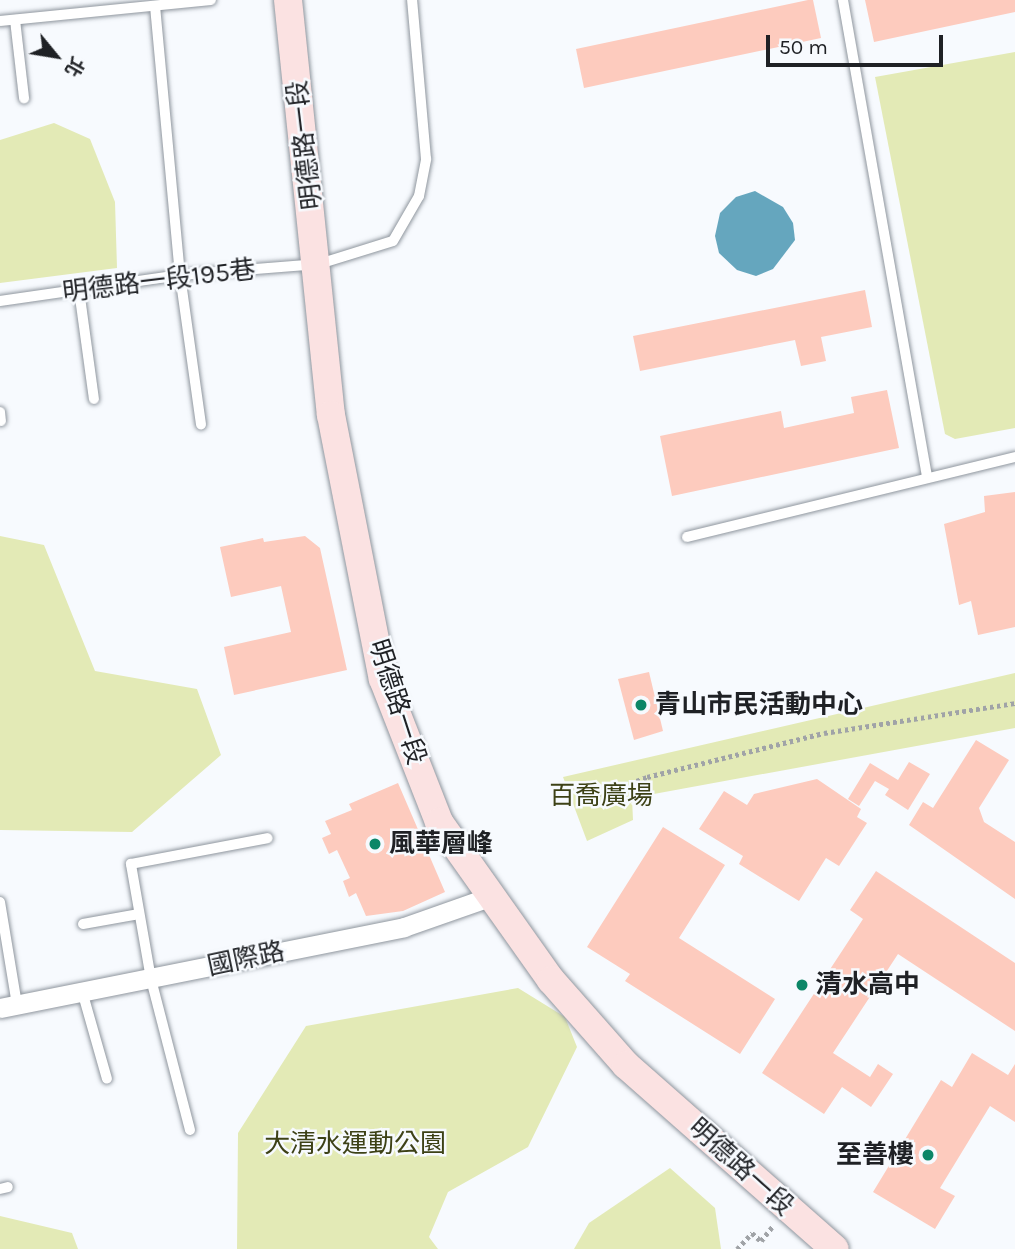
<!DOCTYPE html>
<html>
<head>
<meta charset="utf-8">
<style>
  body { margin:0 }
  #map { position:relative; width:1015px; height:1249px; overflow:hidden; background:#f7fafe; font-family:Karla,"Noto Sans TC",sans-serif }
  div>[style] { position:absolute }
  .green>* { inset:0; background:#e3eab6 }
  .water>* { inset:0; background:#65a6be }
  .building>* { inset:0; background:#fdcbbe }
  .path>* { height:4.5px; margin-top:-2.25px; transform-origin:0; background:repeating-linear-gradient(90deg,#a0a3a7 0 3.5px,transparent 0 7px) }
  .roads { filter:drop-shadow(0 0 2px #8f969e) drop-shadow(0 0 2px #8f969e) }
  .lane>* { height:10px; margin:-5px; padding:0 5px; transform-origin:5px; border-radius:5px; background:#fff }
  .street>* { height:19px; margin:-9.5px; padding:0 9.5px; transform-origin:9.5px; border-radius:9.5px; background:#fff }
  .secondary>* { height:28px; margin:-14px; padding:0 14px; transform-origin:14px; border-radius:14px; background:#fbe2e2 }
  .dots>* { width:19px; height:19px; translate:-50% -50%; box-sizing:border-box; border:4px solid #f7fafe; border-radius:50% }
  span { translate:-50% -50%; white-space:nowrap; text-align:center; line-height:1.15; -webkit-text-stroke:5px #f7fafe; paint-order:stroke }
  .street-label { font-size:26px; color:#1f2125 }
  .poi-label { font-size:26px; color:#1f2125; font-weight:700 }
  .left { translate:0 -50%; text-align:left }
  .right { translate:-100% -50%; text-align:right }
  .park-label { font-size:26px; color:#3d4116 }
  .north { position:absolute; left:21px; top:21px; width:70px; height:70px; -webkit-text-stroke:5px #f7fafe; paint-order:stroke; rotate:120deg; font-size:19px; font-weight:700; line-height:28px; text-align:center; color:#1f2125 }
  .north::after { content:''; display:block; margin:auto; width:24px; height:32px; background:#1f2125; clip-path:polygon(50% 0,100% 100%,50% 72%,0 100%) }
  .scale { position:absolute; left:766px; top:35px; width:177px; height:32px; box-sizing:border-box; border:4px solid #1f2125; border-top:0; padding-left:9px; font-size:21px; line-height:24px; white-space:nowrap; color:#1f2125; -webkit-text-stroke:5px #f7fafe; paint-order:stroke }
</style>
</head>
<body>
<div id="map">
  <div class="green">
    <i style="clip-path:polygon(1015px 52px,1015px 428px,955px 439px,945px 434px,875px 77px)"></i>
    <i style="clip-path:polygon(54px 123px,90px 139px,115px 202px,117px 268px,0 283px,0 140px)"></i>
    <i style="clip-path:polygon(0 536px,44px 545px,95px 671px,197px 689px,221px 755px,132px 832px,0 830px)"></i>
    <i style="clip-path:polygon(1015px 673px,1015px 728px,632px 798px,633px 820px,587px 841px,563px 777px)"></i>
    <i style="clip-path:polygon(518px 988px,565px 1017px,577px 1047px,528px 1147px,448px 1192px,429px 1237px,438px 1249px,237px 1249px,238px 1133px,306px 1026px)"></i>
    <i style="clip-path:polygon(670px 1168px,715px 1208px,721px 1249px,574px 1249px,589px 1223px)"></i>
    <i style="clip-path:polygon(0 1216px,72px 1233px,78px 1249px,0 1249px)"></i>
  </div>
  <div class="water">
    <i style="clip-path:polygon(755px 191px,783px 207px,793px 223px,795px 240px,773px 269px,756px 276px,737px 270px,719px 253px,715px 236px,720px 213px,736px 197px)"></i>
  </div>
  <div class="building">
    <i style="clip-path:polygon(808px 0,813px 0,821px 38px,584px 88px,576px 49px)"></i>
    <i style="clip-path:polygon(865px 0,1015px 0,1015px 12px,874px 42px)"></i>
    <i style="clip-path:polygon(865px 290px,872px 327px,821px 337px,826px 361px,801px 366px,795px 340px,640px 371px,633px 336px)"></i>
    <i style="clip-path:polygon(887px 390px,899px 448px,672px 496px,660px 436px,781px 411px,784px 428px,854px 413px,851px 397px)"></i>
    <i style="clip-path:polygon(1015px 492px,1015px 627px,978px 635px,971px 601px,959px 605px,944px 524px,985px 512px,984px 496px)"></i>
    <i style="clip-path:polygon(305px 536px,320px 548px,347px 670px,234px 695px,224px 647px,291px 632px,281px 586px,231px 597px,220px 547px,263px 538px,264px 542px)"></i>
    <i style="clip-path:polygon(649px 672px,663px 731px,634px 740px,618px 679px)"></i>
    <i style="clip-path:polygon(976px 740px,1009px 760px,979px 808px,984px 822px,1015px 842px,1015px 899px,909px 825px,923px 802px,933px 808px)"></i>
    <i style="clip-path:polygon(909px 762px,930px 774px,908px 810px,885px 795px,889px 789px,875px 781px,859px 806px,848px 799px,870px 763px,898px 780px)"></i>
    <i style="clip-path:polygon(817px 779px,861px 809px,857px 817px,867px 823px,839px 866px,826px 858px,799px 901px,739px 864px,743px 856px,699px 829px,724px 791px,747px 805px,754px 794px)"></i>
    <i style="clip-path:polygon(398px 783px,445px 892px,403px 911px,366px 916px,356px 893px,349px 897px,343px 881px,350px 878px,337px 850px,329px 854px,322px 838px,331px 834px,325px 821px,352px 810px,349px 804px)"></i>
    <i style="clip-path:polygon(663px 827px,725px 865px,679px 938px,775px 999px,740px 1054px,625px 981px,630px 974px,587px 947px)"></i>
    <i style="clip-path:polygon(876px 871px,1015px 963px,1015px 1031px,898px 954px,833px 1053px,870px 1077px,878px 1064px,893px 1074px,871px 1107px,842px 1087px,824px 1114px,762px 1073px,863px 919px,850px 910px)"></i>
    <i style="clip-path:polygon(972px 1053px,1008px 1075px,1015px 1064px,1015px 1122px,990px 1106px,940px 1188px,955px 1196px,935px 1229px,873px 1192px,941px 1080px,952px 1087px)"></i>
  </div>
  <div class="path">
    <i style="left:597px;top:795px;width:53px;rotate:-19.8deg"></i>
    <i style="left:647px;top:777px;width:182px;rotate:-14deg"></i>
    <i style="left:824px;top:733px;width:193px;rotate:-8.9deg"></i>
    <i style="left:737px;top:1249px;width:22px;rotate:-47deg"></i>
    <i style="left:752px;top:1233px;width:12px;rotate:42deg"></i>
    <i style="left:761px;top:1241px;width:18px;rotate:-52deg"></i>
  </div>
  <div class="roads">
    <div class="lane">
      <i style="left:843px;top:0;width:483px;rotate:80deg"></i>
      <i style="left:155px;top:6px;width:270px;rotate:84.7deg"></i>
      <i style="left:180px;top:275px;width:151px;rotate:82deg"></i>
      <i style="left:15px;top:20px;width:79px;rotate:83.4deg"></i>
      <i style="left:0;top:21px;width:212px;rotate:-5.7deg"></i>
      <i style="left:79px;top:290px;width:110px;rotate:82.2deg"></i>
      <i style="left:0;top:301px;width:182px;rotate:-8.2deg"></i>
      <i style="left:180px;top:275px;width:139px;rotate:-4.5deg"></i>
      <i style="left:319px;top:264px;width:77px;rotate:-17.3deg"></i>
      <i style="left:393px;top:241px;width:52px;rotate:-60deg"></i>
      <i style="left:419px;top:196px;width:38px;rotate:-79deg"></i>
      <i style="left:426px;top:159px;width:160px;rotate:-95deg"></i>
      <i style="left:0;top:412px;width:9px;rotate:84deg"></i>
      <i style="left:687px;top:537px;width:338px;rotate:-13.7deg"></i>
      <i style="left:0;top:902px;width:104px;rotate:80.6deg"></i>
      <i style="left:83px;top:924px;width:57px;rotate:-10.1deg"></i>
      <i style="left:82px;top:991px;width:91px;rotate:74.1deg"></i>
      <i style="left:190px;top:1130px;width:156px;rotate:-104.5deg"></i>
      <i style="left:151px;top:979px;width:117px;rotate:-99.9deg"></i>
      <i style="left:131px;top:864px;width:139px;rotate:-10.7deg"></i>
      <i style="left:0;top:1189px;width:8px;rotate:-14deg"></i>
    </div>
    <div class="street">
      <i style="left:0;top:1008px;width:412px;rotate:-11.3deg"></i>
      <i style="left:404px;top:927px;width:90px;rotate:-19.4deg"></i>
    </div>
    <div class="secondary">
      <i style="left:288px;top:0;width:417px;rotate:84.1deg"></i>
      <i style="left:331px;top:415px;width:269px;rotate:78.9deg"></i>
      <i style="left:383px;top:679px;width:154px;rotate:68.6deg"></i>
      <i style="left:439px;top:822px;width:194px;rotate:54.7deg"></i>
      <i style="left:551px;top:980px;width:113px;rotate:48.6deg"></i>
      <i style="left:626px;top:1065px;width:278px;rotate:41.4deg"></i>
    </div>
  </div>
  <div class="dots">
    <i style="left:641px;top:705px;background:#0c8667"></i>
    <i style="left:375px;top:844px;background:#0c8667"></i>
    <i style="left:802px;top:985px;background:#0c8667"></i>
    <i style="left:928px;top:1155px;background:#0c8667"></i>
  </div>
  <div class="street-label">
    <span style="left:305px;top:145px;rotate:-97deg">明德路一段</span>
    <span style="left:159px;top:281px;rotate:-7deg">明德路一段195巷</span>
    <span style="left:397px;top:702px;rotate:72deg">明德路一段</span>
    <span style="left:246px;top:959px;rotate:-12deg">國際路</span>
    <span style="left:741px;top:1167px;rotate:42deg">明德路一段</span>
  </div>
  <div class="poi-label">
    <span class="left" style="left:655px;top:705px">青山市民活動中心</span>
    <span class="left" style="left:389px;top:844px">風華層峰</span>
    <span class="left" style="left:816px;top:985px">清水高中</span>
    <span class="right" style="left:914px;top:1155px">至善樓</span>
  </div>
  <div class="park-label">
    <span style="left:601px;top:796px">百喬廣場</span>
    <span style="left:355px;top:1144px">大清水運動公園</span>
  </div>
  <div class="north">北</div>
  <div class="scale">50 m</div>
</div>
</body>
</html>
